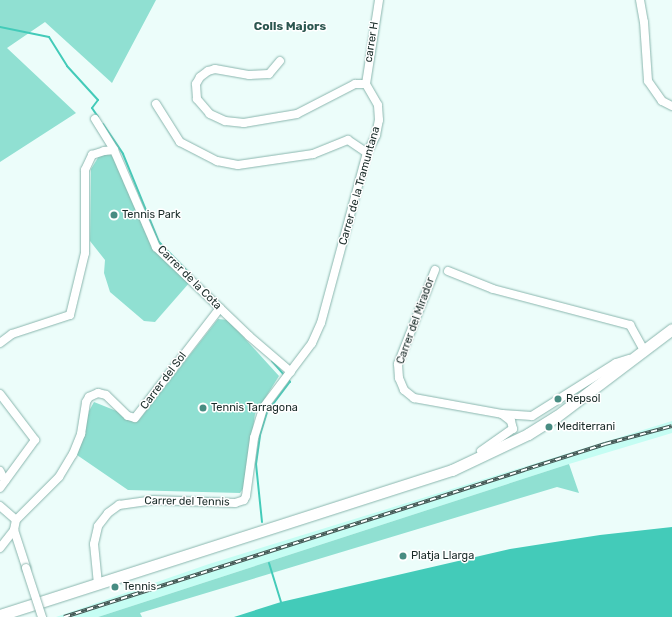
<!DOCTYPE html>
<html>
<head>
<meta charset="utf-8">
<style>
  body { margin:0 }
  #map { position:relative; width:672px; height:617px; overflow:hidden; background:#ecfdfa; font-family:Rubik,sans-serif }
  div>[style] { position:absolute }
  .built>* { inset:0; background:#c5fdf3 }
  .green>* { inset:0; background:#90e0d2 }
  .water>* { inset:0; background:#43cbb9 }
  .stream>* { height:2px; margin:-1px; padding:0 1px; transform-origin:1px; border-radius:1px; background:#43cbb9 }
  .roads { filter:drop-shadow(0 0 1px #8ab6ae) drop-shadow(0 0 1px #8ab6ae) }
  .street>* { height:8px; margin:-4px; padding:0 4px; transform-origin:4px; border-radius:4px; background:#fff }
  .secondary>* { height:11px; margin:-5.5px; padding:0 5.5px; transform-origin:5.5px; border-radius:5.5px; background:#fff }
  .rail>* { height:3.5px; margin-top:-1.75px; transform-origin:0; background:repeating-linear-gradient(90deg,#fff 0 6px,#465855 0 12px); box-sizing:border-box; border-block:1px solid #465855 }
  .bridges { filter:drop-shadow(0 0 1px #8ab6ae) drop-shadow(0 0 1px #8ab6ae) }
  .street-bridge>* { height:8px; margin:-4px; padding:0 4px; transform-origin:4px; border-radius:4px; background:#fff }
  .dots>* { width:11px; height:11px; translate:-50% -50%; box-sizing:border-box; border:2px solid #fff; border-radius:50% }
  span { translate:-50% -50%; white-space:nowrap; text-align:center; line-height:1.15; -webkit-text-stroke:3px #fff; paint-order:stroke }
  .street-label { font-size:11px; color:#192b28 }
  .poi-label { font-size:11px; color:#192b28 }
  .left { translate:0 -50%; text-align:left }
  .neighbourhood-label { font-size:12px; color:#2c564f; font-weight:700 }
</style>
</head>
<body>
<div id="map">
  <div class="built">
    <i style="clip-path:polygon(672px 421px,672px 433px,569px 464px,98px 617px,56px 617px,209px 564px)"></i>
  </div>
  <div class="green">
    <i style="clip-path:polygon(0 0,156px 0,112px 83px,45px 22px,7px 48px,76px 113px,0 162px)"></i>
    <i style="clip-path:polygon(104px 154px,111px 155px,115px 160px,152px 248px,190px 282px,155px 322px,144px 321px,110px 292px,104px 273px,105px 260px,90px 241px,91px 169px,99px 156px)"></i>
    <i style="clip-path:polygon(218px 319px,228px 320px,279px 376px,255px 414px,245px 486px,240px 493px,128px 490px,77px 455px,89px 411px,94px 402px,139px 420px)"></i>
    <i style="clip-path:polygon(569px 464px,579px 493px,557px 487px,140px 613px,142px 617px,98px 617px)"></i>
  </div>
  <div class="water">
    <i style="clip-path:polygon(672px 527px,672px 617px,234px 617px,281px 602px,510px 549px,600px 535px)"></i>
  </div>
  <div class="stream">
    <i style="left:0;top:27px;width:50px;rotate:11.5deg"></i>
    <i style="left:49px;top:37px;width:34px;rotate:58deg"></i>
    <i style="left:67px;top:66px;width:46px;rotate:47.6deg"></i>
    <i style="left:98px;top:100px;width:10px;rotate:127deg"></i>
    <i style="left:92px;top:108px;width:11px;rotate:56deg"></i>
    <i style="left:103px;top:124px;width:36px;rotate:56deg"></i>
    <i style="left:123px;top:154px;width:95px;rotate:67.8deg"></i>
    <i style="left:159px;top:242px;width:40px;rotate:46deg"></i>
    <i style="left:272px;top:361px;width:20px;rotate:49deg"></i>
    <i style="left:262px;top:522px;width:58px;rotate:-95.9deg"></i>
    <i style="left:256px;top:464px;width:29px;rotate:-82deg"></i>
    <i style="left:260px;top:435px;width:24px;rotate:-73deg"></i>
    <i style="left:267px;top:412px;width:38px;rotate:-53deg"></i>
    <i style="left:290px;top:382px;width:4px;rotate:-124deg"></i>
    <i style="left:269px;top:563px;width:41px;rotate:72.9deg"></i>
  </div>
  <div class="roads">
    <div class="street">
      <i style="left:640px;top:0;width:22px;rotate:80deg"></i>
      <i style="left:644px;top:22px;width:59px;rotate:86.1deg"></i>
      <i style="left:648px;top:81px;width:24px;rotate:55deg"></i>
      <i style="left:662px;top:101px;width:11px;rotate:27deg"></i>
      <i style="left:366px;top:84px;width:85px;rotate:-81.2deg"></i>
      <i style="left:156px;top:104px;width:45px;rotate:57.7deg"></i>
      <i style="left:180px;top:142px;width:42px;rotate:27.2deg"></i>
      <i style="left:217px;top:161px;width:21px;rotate:11deg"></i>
      <i style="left:238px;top:165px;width:76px;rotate:-8.3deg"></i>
      <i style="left:313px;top:154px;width:38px;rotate:-22deg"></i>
      <i style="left:348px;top:140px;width:23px;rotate:34deg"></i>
      <i style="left:95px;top:119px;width:36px;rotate:58deg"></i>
      <i style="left:114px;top:150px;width:106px;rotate:66.6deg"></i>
      <i style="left:156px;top:247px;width:129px;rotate:43.7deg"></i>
      <i style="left:249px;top:336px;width:55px;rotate:40.6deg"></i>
      <i style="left:435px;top:270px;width:101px;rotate:111.5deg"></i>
      <i style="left:398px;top:364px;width:14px;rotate:86deg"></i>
      <i style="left:399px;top:378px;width:13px;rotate:67deg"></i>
      <i style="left:404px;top:390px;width:13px;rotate:39deg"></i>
      <i style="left:414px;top:398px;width:89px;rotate:10.3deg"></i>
      <i style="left:502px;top:414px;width:30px;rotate:4deg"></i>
      <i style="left:532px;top:416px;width:99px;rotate:-32.2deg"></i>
      <i style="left:616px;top:363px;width:14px;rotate:-17deg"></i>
      <i style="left:448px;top:271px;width:48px;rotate:21.8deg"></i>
      <i style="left:493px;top:289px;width:142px;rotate:14.7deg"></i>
      <i style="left:630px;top:325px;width:26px;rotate:61deg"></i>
      <i style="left:0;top:343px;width:15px;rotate:-37deg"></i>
      <i style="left:12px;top:334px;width:61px;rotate:-18.1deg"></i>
      <i style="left:70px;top:315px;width:64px;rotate:-76.4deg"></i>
      <i style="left:85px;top:253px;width:83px;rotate:-90deg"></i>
      <i style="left:85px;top:170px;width:17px;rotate:-65deg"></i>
      <i style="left:92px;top:155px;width:13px;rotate:-18deg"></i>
      <i style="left:104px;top:151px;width:10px;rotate:-6deg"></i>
      <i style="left:0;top:394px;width:58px;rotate:52.7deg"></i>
      <i style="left:35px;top:440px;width:59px;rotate:126.1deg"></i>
      <i style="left:481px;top:451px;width:39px;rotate:-35deg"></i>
      <i style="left:513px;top:429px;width:8px;rotate:-104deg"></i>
      <i style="left:511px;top:421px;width:11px;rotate:-142deg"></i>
      <i style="left:0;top:471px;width:11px;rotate:63deg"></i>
      <i style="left:0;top:506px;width:21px;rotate:41deg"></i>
      <i style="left:14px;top:530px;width:40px;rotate:72deg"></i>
      <i style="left:0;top:548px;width:23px;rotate:-52deg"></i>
      <i style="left:14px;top:530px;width:10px;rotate:-79deg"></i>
      <i style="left:16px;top:520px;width:61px;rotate:-45deg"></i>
      <i style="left:59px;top:477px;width:27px;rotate:-59deg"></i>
      <i style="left:73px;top:454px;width:22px;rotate:-68deg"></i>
      <i style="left:81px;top:434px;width:32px;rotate:-81deg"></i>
      <i style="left:86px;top:402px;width:6px;rotate:-59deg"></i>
      <i style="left:89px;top:397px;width:10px;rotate:-24deg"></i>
      <i style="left:98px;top:393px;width:8px;rotate:14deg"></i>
      <i style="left:106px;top:395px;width:30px;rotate:44deg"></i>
      <i style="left:128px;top:416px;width:7px;rotate:16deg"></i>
      <i style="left:135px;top:418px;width:139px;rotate:-52.3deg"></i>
      <i style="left:98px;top:584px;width:40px;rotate:-95.7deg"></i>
      <i style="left:94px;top:544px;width:18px;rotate:-77deg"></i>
      <i style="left:98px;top:526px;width:16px;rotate:-52deg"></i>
      <i style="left:108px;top:513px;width:14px;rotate:-36deg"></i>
      <i style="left:119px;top:505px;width:34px;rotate:-8deg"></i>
      <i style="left:153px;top:500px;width:82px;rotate:2.1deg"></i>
      <i style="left:235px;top:503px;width:9px;rotate:-18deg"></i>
      <i style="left:244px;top:500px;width:4px;rotate:-63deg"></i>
      <i style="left:246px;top:496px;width:59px;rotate:-82.1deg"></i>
      <i style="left:254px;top:438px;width:31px;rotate:-73deg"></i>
      <i style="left:263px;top:408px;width:81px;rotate:-53deg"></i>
      <i style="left:312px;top:343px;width:22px;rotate:-66deg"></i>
      <i style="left:321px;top:323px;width:176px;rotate:-74.9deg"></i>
      <i style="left:367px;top:153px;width:20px;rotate:-63deg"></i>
      <i style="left:376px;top:135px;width:15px;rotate:-79deg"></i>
      <i style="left:379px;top:120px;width:15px;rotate:-94deg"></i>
      <i style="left:378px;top:105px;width:24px;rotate:-120deg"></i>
      <i style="left:366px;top:84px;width:11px;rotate:180deg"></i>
      <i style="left:355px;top:84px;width:65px;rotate:152.7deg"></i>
      <i style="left:297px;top:114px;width:54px;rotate:170.4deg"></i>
      <i style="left:244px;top:123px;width:19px;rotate:-174deg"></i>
      <i style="left:225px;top:121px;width:17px;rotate:-155deg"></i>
      <i style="left:210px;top:114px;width:20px;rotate:-131deg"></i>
      <i style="left:197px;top:99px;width:15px;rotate:-94deg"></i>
      <i style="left:196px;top:84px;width:8px;rotate:-60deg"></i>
      <i style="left:200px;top:77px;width:10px;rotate:-37deg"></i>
      <i style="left:208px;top:71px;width:7px;rotate:-16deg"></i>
      <i style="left:215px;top:69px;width:35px;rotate:10deg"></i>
      <i style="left:249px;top:75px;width:20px;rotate:-3deg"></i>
      <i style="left:269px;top:74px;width:17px;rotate:-50deg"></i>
    </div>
    <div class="secondary">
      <i style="left:0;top:615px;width:475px;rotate:-17.8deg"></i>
      <i style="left:452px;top:470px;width:84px;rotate:-25.3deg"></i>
      <i style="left:528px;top:434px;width:34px;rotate:-32deg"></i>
      <i style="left:557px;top:416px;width:144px;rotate:-37.1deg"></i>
    </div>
  </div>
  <div class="rail">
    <i style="left:64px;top:617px;width:568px;rotate:-17.73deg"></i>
    <i style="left:605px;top:444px;width:69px;rotate:-15deg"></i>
  </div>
  <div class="bridges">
    <div class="street-bridge">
      <i style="left:26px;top:568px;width:52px;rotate:71.9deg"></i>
    </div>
  </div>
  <div class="dots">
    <i style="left:114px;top:215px;background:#488c82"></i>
    <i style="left:558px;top:399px;background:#488c82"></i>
    <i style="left:203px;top:408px;background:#488c82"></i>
    <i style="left:549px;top:427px;background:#488c82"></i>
    <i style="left:403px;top:556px;background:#488c82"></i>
    <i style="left:115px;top:587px;background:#488c82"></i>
  </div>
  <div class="street-label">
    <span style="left:372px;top:42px;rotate:-81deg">carrer H</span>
    <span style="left:360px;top:186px;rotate:-74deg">Carrer de la Tramuntana</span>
    <span style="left:189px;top:278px;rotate:45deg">Carrer de la Cota</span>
    <span style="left:416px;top:321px;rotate:-70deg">Carrer del Mirador</span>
    <span style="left:164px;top:381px;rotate:-53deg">Carrer del Sol</span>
    <span style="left:187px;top:502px;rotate:1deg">Carrer del Tennis</span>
  </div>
  <div class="poi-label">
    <span class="left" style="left:122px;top:215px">Tennis Park</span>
    <span class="left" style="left:566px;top:399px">Repsol</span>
    <span class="left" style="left:211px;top:408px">Tennis Tarragona</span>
    <span class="left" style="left:557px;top:427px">Mediterrani</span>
    <span class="left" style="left:411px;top:556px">Platja Llarga</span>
    <span class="left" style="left:123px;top:587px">Tennis</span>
  </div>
  <div class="neighbourhood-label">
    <span style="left:290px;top:27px">Colls Majors</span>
  </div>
</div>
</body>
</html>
